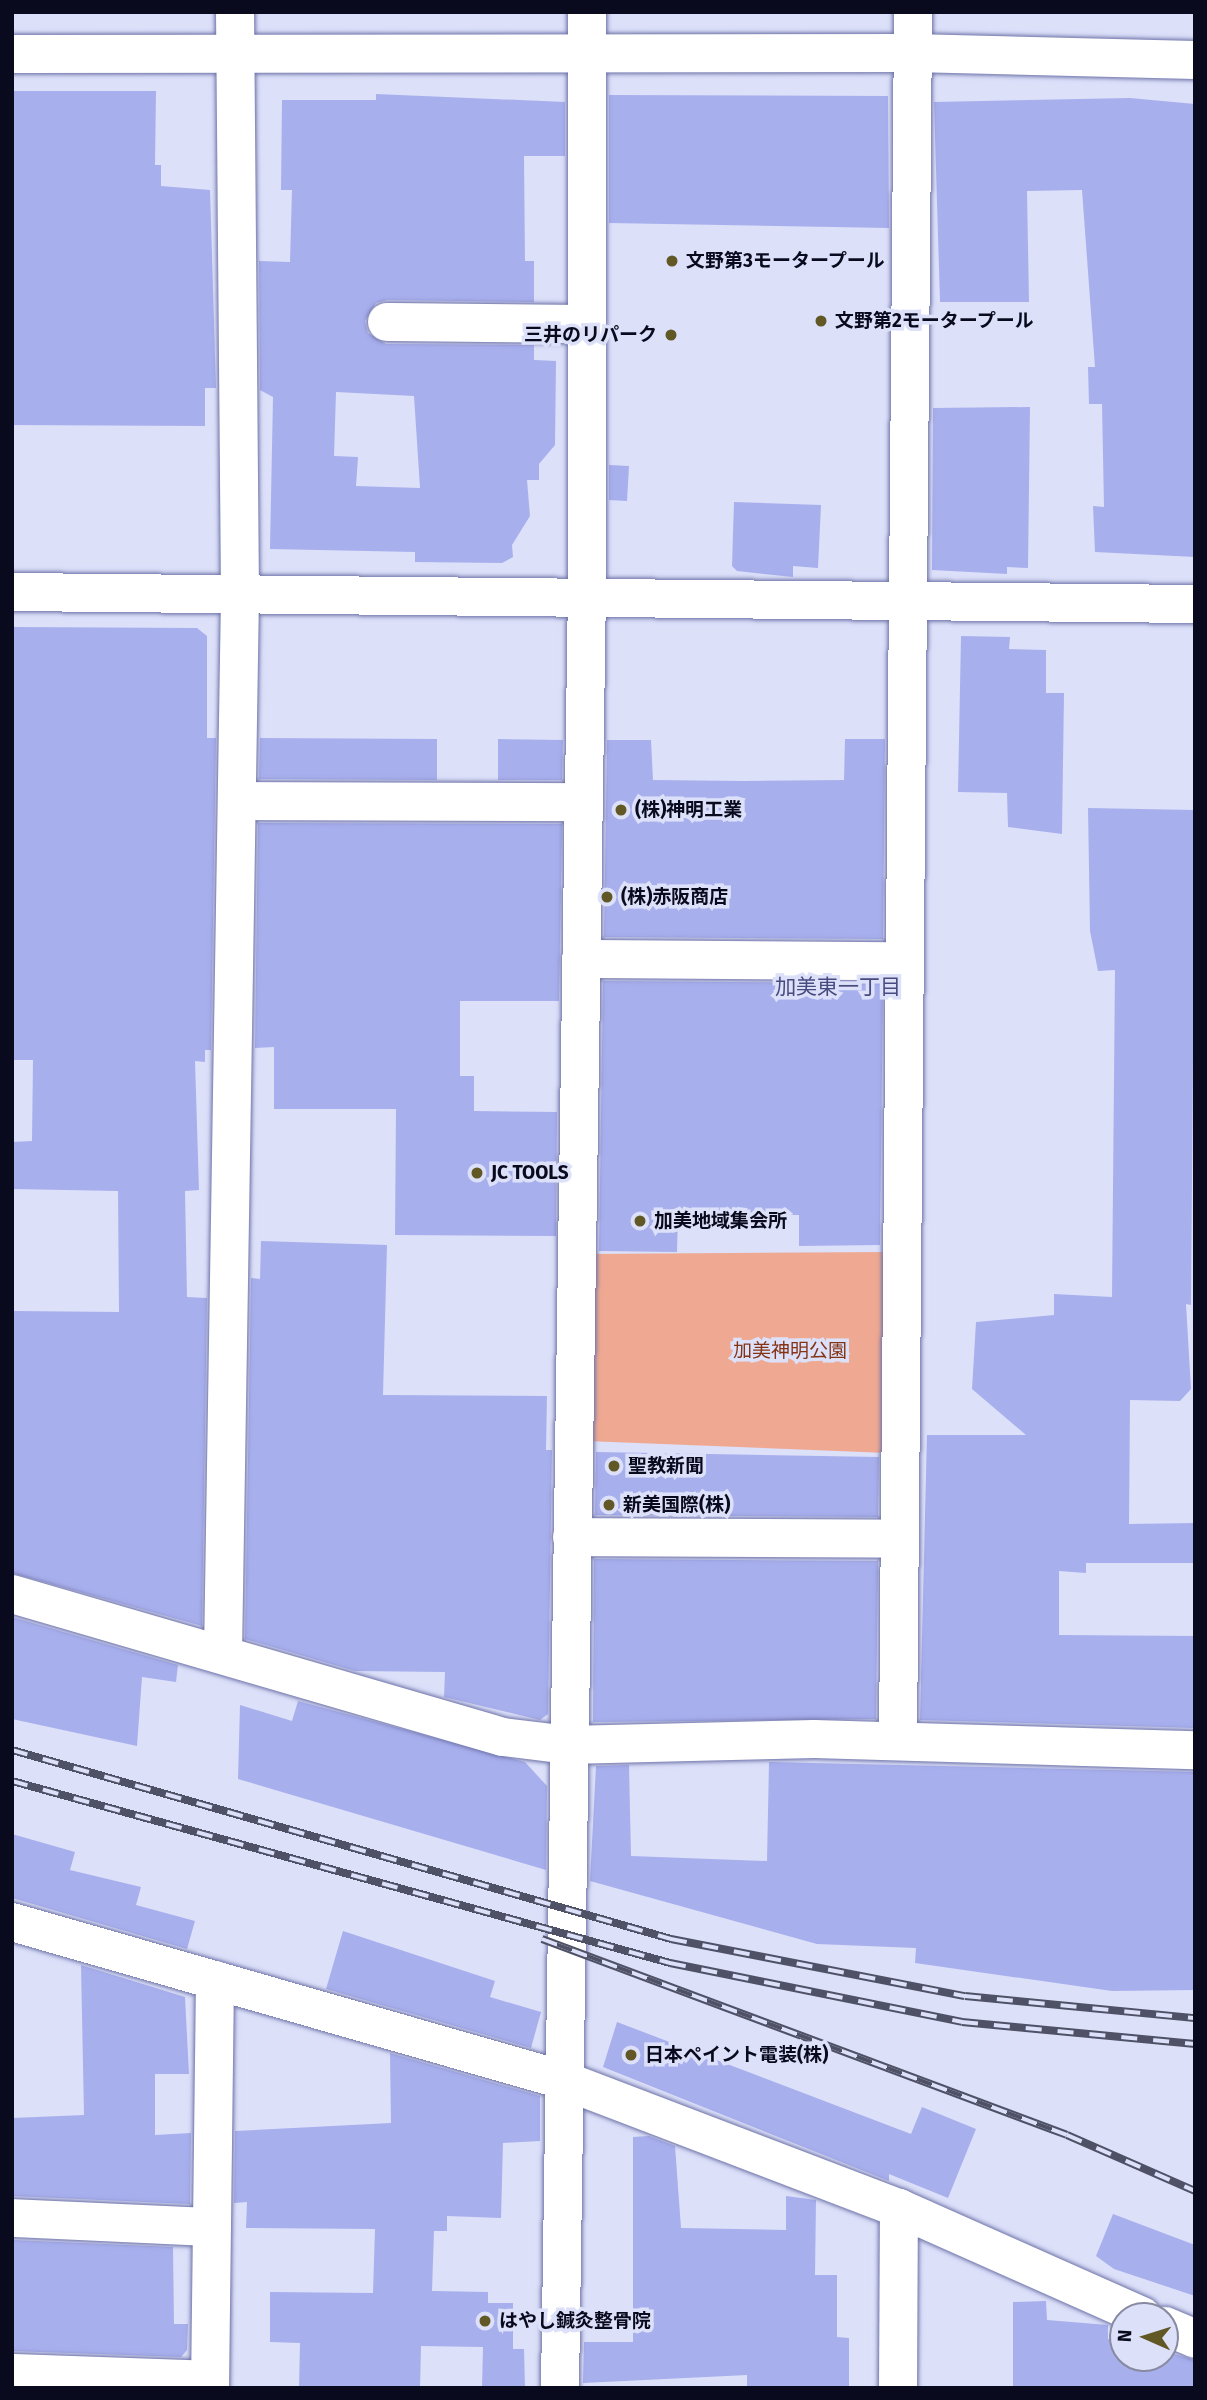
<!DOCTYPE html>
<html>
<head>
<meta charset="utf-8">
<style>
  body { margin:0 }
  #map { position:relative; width:1207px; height:2400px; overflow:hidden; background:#dce0f9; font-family:"Fira Sans","Noto Sans JP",sans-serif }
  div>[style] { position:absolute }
  .green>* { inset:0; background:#efa992 }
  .building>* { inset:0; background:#a8afed }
  .roads { filter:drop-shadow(0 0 2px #6d72a8) drop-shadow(0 0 2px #6d72a8) }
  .street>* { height:38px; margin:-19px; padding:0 19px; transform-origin:19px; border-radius:19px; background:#fff }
  .secondary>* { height:38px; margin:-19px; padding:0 19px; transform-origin:19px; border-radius:19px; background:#fff }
  .rail>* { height:8px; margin-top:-4px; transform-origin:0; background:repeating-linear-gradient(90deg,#dce0f9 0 16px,#4f5167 0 32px); box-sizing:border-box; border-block:2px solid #4f5167 }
  .dots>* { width:19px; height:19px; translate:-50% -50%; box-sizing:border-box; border:4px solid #dce0f9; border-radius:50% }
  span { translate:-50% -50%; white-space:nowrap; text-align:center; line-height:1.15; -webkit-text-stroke:7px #dce0f9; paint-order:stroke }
  .poi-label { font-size:19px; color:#090a1e; font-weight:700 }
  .left { translate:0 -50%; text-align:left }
  .right { translate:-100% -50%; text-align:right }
  .park-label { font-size:19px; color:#843315 }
  .neighbourhood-label { font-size:21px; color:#484b7f }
  .frame { position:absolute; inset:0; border:14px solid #090a1e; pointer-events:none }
  .north { position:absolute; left:1109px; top:2302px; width:70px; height:70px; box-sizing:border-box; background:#dce0f9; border:2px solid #888aa1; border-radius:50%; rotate:273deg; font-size:19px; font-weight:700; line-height:28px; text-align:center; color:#090a1e }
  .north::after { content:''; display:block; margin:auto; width:24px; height:32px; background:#615825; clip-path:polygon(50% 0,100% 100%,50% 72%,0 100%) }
</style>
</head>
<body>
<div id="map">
  <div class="green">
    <i style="clip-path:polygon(887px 1252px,887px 1453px,586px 1441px,588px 1254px)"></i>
  </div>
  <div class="building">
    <i style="clip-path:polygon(12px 91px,156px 91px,155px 165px,161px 165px,161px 186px,210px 190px,216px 388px,205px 388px,205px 426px,12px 425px)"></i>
    <i style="clip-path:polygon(evenodd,376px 94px,565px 102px,565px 156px,524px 156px,525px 261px,534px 261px,534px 302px,387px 300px,376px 303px,365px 321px,368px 333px,386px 344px,534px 345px,534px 360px,556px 361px,555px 445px,539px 464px,539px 480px,527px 480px,530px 516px,512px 545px,513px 557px,502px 563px,415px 562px,415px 552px,270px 549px,273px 397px,260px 390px,259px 261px,290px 262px,292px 190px,281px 190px,282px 100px,376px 100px,376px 94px,336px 392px,414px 396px,420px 488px,356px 486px,358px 457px,334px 456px,336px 392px)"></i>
    <i style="clip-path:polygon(609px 95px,888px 96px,889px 228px,609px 223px)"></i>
    <i style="clip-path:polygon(1130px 98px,1195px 104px,1195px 557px,1095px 552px,1093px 506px,1104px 507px,1102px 404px,1089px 404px,1088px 367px,1095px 367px,1082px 190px,1027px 191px,1029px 302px,940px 302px,934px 102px)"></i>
    <i style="clip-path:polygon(1030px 407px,1028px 568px,1007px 567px,1007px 574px,932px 570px,933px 408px)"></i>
    <i style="clip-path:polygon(609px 465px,629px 466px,627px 501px,609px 500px)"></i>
    <i style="clip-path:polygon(734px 502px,821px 505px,818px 568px,793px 566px,793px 577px,737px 571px,732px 566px)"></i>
    <i style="clip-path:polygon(12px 627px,197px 628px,207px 636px,207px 738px,216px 738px,211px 1050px,205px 1050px,205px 1062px,195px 1061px,199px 1190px,185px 1191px,187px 1297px,207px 1298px,202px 1626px,12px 1573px,12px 1311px,119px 1312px,118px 1191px,12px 1189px,12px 1142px,32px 1141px,33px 1060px,12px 1060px)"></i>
    <i style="clip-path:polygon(961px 636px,1010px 637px,1009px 649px,1046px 650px,1046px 693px,1064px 693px,1062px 834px,1008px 827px,1007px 793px,958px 792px)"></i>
    <i style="clip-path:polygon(260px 738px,437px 739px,437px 780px,259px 779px)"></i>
    <i style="clip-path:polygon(498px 739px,563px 740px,562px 780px,498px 780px)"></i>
    <i style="clip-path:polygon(845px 739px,885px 739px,883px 939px,604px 937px,607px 740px,651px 740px,653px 780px,743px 781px,844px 780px)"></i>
    <i style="clip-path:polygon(1088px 808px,1195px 810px,1191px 1305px,1186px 1304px,1191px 1389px,1180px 1401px,1130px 1400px,1129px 1524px,1195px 1523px,1195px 1563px,1086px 1563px,1086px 1573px,1059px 1571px,1059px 1635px,1195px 1636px,1195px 1728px,920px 1720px,927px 1435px,1026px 1435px,972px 1389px,976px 1322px,1054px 1315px,1054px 1294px,1112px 1297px,1115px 970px,1098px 971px,1090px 931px)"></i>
    <i style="clip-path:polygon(258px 823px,562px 824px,559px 1001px,460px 1001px,460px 1076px,474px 1076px,474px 1111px,557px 1112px,556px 1236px,395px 1235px,396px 1109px,274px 1109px,274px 1047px,255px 1048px)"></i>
    <i style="clip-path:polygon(603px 981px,883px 983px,880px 1245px,799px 1246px,799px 1215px,678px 1215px,677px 1252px,599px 1251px)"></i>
    <i style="clip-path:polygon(261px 1241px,387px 1245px,383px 1395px,547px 1396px,546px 1450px,552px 1450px,548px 1714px,540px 1720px,444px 1697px,445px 1672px,355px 1671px,245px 1639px,251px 1278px,260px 1279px)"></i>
    <i style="clip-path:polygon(596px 1452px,879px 1457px,878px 1517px,595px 1515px)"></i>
    <i style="clip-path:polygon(594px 1559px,878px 1561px,876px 1719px,593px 1722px)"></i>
    <i style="clip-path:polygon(12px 1617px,178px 1665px,176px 1682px,142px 1677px,137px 1746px,12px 1719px)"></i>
    <i style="clip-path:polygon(298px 1701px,525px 1762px,547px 1786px,546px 1870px,238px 1779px,240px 1705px,292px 1721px)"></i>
    <i style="clip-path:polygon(769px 1762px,1195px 1772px,1195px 1990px,1112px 1991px,915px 1963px,916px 1948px,817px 1944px,590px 1881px,596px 1766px,629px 1765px,631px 1856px,767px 1861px)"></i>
    <i style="clip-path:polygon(12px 1834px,75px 1852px,70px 1870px,141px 1887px,136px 1905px,195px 1921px,187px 1949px,12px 1898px)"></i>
    <i style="clip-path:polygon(343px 1931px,495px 1981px,490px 1997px,541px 2012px,531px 2048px,326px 1989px)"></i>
    <i style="clip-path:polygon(81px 1965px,185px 1997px,189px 2074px,155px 2074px,155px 2135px,191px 2133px,190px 2204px,12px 2196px,12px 2118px,84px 2115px)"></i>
    <i style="clip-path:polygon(617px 2022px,911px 2134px,922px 2107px,976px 2129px,948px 2198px,889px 2174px,889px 2181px,603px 2067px)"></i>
    <i style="clip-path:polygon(390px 2053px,540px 2096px,540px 2141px,503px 2143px,501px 2218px,447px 2216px,447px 2231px,434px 2231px,432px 2291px,488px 2292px,488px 2303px,513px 2303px,513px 2349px,524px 2349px,525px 2388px,482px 2388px,483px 2347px,421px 2346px,420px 2388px,299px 2388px,300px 2343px,270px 2342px,270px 2292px,373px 2293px,375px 2229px,246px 2228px,247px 2202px,234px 2203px,235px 2131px,391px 2123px)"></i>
    <i style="clip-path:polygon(649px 2136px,675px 2146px,681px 2228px,786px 2230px,786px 2196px,816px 2200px,815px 2275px,837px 2275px,837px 2337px,849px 2338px,849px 2388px,747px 2388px,747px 2375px,583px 2383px,584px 2342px,633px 2342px,633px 2137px)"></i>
    <i style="clip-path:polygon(1113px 2214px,1195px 2245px,1195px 2296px,1114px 2269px,1096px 2256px)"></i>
    <i style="clip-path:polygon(12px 2240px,173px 2247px,174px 2324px,188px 2324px,187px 2350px,181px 2357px,12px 2351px)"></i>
    <i style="clip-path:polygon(1046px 2301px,1047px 2320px,1108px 2325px,1108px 2339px,1123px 2339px,1123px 2358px,1174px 2354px,1195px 2360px,1195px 2388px,1013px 2388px,1013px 2302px)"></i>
  </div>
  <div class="roads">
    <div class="street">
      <i style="left:387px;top:322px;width:200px;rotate:0.6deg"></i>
      <i style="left:12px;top:592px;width:1183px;rotate:0.58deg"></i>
      <i style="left:237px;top:801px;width:347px;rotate:0.2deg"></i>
      <i style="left:581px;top:959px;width:324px;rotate:0.4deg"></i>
      <i style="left:572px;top:1537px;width:328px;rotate:0.3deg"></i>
      <i style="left:12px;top:1594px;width:511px;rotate:16.24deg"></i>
      <i style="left:503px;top:1737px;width:65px;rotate:7deg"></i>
      <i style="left:568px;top:1745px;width:246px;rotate:-1.4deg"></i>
      <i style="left:814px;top:1739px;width:381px;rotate:1.7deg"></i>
      <i style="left:223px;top:1654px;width:1060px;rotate:-89.08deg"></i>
      <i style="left:240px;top:594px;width:582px;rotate:-90.49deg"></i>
      <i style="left:898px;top:1741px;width:1729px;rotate:-89.5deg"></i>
      <i style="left:12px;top:1922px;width:573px;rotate:16deg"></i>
      <i style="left:563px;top:2080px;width:360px;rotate:20.9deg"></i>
      <i style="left:899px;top:2208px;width:266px;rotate:24deg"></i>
      <i style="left:12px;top:2218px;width:200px;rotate:2.6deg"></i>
      <i style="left:1165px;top:2326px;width:33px;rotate:23deg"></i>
      <i style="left:12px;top:2373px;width:198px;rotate:2deg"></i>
      <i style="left:210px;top:2388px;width:408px;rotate:-89.3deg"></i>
      <i style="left:560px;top:2388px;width:1790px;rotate:-89.14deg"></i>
      <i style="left:587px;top:598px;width:586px;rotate:-90deg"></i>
      <i style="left:898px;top:2388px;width:180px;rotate:-89.7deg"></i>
    </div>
    <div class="secondary">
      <i style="left:12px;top:54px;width:900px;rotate:-0.06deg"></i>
      <i style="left:912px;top:53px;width:283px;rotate:1.4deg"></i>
    </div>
  </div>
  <div class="rail">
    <i style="left:12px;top:1750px;width:686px;rotate:16deg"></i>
    <i style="left:671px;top:1939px;width:299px;rotate:11deg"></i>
    <i style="left:965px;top:1996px;width:231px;rotate:5.5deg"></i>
    <i style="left:12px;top:1781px;width:683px;rotate:15.46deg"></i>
    <i style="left:670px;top:1963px;width:298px;rotate:11.4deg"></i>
    <i style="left:962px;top:2022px;width:234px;rotate:5.4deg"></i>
    <i style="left:542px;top:1939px;width:560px;rotate:20.47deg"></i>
    <i style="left:1067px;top:2135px;width:140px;rotate:23.6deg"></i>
  </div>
  <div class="dots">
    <i style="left:672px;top:261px;background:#615825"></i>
    <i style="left:821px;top:321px;background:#615825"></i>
    <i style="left:671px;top:335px;background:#615825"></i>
    <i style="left:621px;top:810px;background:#615825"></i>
    <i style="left:607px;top:897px;background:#615825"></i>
    <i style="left:477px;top:1173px;background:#615825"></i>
    <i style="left:640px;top:1221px;background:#615825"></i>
    <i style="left:614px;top:1466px;background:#615825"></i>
    <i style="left:609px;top:1505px;background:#615825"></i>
    <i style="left:631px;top:2055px;background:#615825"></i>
    <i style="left:485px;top:2321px;background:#615825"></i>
  </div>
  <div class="poi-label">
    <span class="left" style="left:686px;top:261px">文野第3モータープール</span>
    <span class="left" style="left:835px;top:321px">文野第2モータープール</span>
    <span class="right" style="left:657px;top:335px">三井のリパーク</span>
    <span class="left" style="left:635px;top:810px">(株)神明工業</span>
    <span class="left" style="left:621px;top:897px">(株)赤阪商店</span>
    <span class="left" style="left:491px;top:1173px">JC TOOLS</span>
    <span class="left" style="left:654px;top:1221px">加美地域集会所</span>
    <span class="left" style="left:628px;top:1466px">聖教新聞</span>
    <span class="left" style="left:623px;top:1505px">新美国際(株)</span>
    <span class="left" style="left:645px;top:2055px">日本ペイント電装(株)</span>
    <span class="left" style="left:499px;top:2321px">はやし鍼灸整骨院</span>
  </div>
  <div class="park-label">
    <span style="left:790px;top:1351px">加美神明公園</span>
  </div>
  <div class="neighbourhood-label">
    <span style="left:838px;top:987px">加美東一丁目</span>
  </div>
  <div class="frame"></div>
  <div class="north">N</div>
</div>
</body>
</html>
